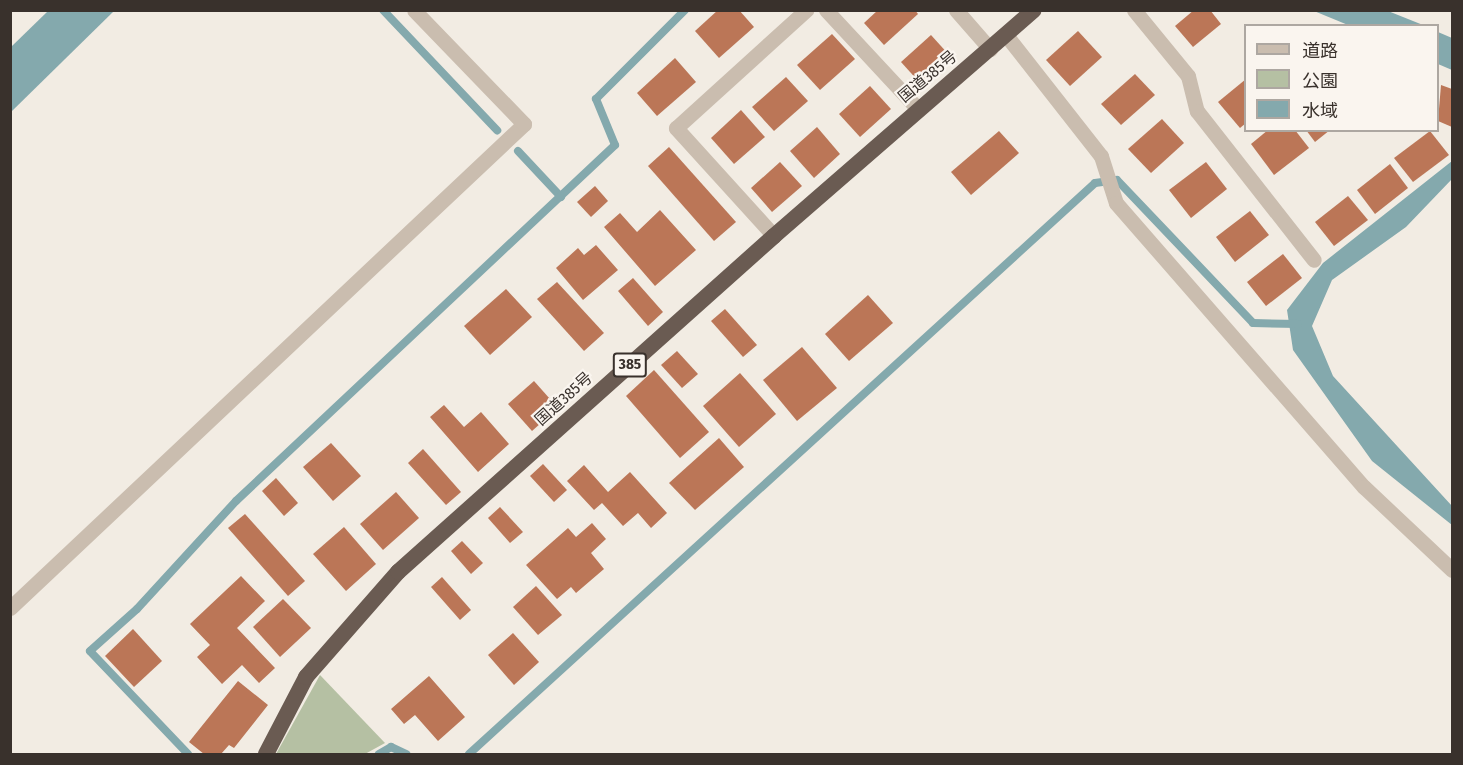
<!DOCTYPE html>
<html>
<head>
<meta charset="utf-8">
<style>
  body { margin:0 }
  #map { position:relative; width:1463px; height:765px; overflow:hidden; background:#f2ece3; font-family:"Fira Sans Condensed","Noto Sans JP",sans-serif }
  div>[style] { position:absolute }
  .green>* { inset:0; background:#b5c0a3 }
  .water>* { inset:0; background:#84a9ad }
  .stream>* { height:8px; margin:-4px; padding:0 4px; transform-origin:4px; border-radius:4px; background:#84a9ad }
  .building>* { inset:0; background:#bb7657 }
  .minor>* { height:15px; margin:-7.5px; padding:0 7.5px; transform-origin:7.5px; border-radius:7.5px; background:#cabdaf }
  .trunk>* { height:16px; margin:-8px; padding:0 8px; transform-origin:8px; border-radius:8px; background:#6a5b52 }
  span { translate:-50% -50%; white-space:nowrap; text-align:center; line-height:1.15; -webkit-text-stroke:4.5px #faf5ef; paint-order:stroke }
  .shield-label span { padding:2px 4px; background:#faf5ef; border:2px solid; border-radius:4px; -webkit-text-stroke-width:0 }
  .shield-label { font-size:15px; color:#39312c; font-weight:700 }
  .street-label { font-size:16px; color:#39312c }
  .frame { position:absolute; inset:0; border:12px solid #39312c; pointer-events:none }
  .legend { position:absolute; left:1244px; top:24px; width:195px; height:108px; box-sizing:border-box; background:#faf5ef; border:2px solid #ada7a1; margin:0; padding:8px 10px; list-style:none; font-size:18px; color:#39312c }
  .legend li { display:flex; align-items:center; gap:12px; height:30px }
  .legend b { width:30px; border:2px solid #ada7a1 }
</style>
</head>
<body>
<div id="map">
  <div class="green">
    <i style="clip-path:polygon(320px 675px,385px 743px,365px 754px,276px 754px)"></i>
  </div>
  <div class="water">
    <i style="clip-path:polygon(48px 11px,114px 11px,11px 112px,11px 47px)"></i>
    <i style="clip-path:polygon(1314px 11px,1388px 11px,1423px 25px,1348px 25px)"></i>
    <i style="clip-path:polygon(1438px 32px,1452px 38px,1452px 70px,1438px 64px)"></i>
    <i style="clip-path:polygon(1452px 161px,1452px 179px,1406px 227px,1332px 280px,1312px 326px,1333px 376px,1452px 506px,1452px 525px,1372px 461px,1293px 350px,1287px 310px,1323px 263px)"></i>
  </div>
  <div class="stream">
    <i style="left:383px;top:10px;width:166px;rotate:46.5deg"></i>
    <i style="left:518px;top:151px;width:63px;rotate:46.9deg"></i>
    <i style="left:188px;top:754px;width:142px;rotate:-133.6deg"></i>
    <i style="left:90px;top:651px;width:63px;rotate:-41.8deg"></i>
    <i style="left:137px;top:609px;width:147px;rotate:-47.5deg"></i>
    <i style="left:236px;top:501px;width:520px;rotate:-43.21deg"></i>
    <i style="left:615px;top:145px;width:50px;rotate:-112.4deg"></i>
    <i style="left:596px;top:99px;width:126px;rotate:-45deg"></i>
    <i style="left:379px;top:754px;width:14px;rotate:-30deg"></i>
    <i style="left:391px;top:747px;width:17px;rotate:25deg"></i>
    <i style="left:469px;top:754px;width:847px;rotate:-42.37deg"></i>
    <i style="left:1095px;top:183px;width:22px;rotate:-8deg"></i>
    <i style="left:1117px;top:180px;width:197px;rotate:46.4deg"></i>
    <i style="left:1253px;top:323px;width:45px;rotate:1.3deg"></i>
  </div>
  <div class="building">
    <i style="clip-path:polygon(718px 10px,739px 10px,754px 27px,719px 58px,695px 31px)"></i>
    <i style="clip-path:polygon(878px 10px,915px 10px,918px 14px,884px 45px,864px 23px)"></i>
    <i style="clip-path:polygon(1194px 10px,1210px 10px,1221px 24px,1193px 47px,1175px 26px)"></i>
    <i style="clip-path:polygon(1078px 31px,1102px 57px,1070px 86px,1046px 60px)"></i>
    <i style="clip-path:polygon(832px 34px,855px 59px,820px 90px,797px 65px)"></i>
    <i style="clip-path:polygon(931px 35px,950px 56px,920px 83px,901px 62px)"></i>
    <i style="clip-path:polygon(675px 58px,696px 82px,657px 116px,637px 93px)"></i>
    <i style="clip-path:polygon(1135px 74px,1155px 95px,1121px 125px,1101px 104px)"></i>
    <i style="clip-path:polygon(786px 77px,808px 101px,774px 131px,752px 107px)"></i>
    <i style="clip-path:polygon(1246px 79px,1246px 123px,1240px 128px,1218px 102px)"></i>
    <i style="clip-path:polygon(1441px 85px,1452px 89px,1452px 127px,1438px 121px)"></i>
    <i style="clip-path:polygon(870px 86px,891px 109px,860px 137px,839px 114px)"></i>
    <i style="clip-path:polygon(741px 110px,765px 137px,734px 164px,711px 138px)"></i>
    <i style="clip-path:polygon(1162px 119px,1184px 143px,1151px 173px,1128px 149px)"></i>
    <i style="clip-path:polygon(817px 127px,840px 154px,814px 178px,790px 151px)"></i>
    <i style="clip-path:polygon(1268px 130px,1295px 130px,1309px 148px,1274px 175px,1251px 144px)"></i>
    <i style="clip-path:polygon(1306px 130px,1330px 130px,1315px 142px)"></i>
    <i style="clip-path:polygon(999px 131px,1019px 153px,971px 195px,951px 172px)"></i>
    <i style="clip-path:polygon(1430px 131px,1449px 155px,1413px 182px,1394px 158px)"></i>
    <i style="clip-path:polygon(669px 147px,736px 222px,714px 241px,648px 166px)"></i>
    <i style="clip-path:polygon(780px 162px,802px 186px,772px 212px,751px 188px)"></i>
    <i style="clip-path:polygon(1206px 162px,1227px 189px,1191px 218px,1169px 190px)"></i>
    <i style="clip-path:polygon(1390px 164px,1408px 188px,1375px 214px,1357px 190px)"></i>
    <i style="clip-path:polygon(595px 186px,608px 201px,591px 217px,577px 202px)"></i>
    <i style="clip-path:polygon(1348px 196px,1368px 220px,1334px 246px,1315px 222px)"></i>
    <i style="clip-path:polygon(660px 210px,696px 250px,655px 286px,604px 227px,620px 213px,637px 232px)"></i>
    <i style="clip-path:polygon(1250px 211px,1269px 235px,1235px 262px,1216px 237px)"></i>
    <i style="clip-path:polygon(596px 245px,618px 270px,583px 300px,556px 268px,578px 248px,584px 255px)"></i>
    <i style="clip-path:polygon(1283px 254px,1302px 278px,1266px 306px,1247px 282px)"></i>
    <i style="clip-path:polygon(633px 278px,663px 312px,648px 326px,618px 291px)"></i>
    <i style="clip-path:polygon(557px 282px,604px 333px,584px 351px,537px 299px)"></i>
    <i style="clip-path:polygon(506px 289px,532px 317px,490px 355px,464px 326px)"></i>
    <i style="clip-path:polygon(868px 295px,893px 323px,849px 361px,825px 334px)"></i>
    <i style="clip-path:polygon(725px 309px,757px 345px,743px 357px,711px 321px)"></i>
    <i style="clip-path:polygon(802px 347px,837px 388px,797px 421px,763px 380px)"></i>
    <i style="clip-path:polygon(677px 351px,698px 374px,682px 388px,661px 365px)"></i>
    <i style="clip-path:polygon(654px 370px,709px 432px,680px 458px,626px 396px)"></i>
    <i style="clip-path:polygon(740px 373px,776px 414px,739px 447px,703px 406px)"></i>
    <i style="clip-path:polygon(534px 381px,558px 408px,532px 431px,508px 404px)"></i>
    <i style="clip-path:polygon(444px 405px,464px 427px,481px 412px,509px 444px,478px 472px,430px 417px)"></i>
    <i style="clip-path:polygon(719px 438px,744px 467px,695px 510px,669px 483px)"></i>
    <i style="clip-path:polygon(331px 443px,361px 476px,333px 501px,303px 467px)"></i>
    <i style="clip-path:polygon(423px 449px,461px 492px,446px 505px,408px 463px)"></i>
    <i style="clip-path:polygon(543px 464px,567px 490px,554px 502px,530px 476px)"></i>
    <i style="clip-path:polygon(584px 465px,608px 492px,630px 472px,667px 513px,651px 528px,638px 513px,623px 526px,602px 503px,594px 510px,567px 481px)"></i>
    <i style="clip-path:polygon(276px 478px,298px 503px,284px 516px,262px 491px)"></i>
    <i style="clip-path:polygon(396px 492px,419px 518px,383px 550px,360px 524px)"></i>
    <i style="clip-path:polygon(500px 507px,523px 532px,510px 543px,488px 518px)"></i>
    <i style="clip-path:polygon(245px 514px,305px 581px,288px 596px,228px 528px)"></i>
    <i style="clip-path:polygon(592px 523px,606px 539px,591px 553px,604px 569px,576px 593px,571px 587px,557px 599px,526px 565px,568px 528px,576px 537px)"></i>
    <i style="clip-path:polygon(344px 527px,376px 564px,346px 591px,313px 554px)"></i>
    <i style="clip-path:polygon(462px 541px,483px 563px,471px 574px,451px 551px)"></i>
    <i style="clip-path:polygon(241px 576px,265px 601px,237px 628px,275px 668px,259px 683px,242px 665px,222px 684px,197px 657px,210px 645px,190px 624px)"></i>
    <i style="clip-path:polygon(442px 577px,471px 610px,460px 620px,431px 587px)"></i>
    <i style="clip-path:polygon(536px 586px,562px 615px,538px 635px,513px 607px)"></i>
    <i style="clip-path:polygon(283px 599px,311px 628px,280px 657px,253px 627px)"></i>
    <i style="clip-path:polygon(133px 629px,162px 661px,134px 687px,105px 656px)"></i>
    <i style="clip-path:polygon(513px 633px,539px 662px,514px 685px,488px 655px)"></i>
    <i style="clip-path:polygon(429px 676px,465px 717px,438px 741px,415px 715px,404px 724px,391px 709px)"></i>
    <i style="clip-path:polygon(238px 681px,268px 705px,234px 748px,229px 745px,221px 754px,204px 754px,189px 742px)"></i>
  </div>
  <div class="minor">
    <i style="left:826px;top:10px;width:135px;rotate:47.1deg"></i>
    <i style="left:956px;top:10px;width:52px;rotate:48.9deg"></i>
    <i style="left:1134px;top:10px;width:85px;rotate:50.7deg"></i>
    <i style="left:1188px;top:76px;width:36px;rotate:76deg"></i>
    <i style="left:1197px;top:111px;width:189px;rotate:51.9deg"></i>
    <i style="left:1006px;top:35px;width:154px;rotate:51.9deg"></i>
    <i style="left:1101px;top:156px;width:49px;rotate:72.3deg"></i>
    <i style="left:1116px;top:203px;width:377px;rotate:48.9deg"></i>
    <i style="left:1364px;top:487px;width:121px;rotate:43.3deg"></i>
    <i style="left:774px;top:236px;width:146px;rotate:-132.2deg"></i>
    <i style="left:676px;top:128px;width:176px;rotate:-42.2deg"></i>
    <i style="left:10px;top:608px;width:706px;rotate:-43.28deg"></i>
    <i style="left:524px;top:124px;width:158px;rotate:-134deg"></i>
  </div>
  <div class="trunk">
    <i style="left:266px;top:754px;width:87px;rotate:-62.5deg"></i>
    <i style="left:306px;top:677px;width:140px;rotate:-48.8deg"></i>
    <i style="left:398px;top:572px;width:504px;rotate:-41.78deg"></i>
    <i style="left:774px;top:236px;width:344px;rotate:-41deg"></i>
  </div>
  <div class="shield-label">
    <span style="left:630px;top:365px">385</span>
  </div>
  <div class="street-label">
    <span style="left:928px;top:77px;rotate:-40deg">国道385号</span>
    <span style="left:564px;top:399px;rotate:-42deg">国道385号</span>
  </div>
  <div class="frame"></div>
  <ul class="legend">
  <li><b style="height:8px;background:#cabdaf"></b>道路</li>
  <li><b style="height:16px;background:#b5c0a3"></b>公園</li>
  <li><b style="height:16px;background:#84a9ad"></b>水域</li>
  </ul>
</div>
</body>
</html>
